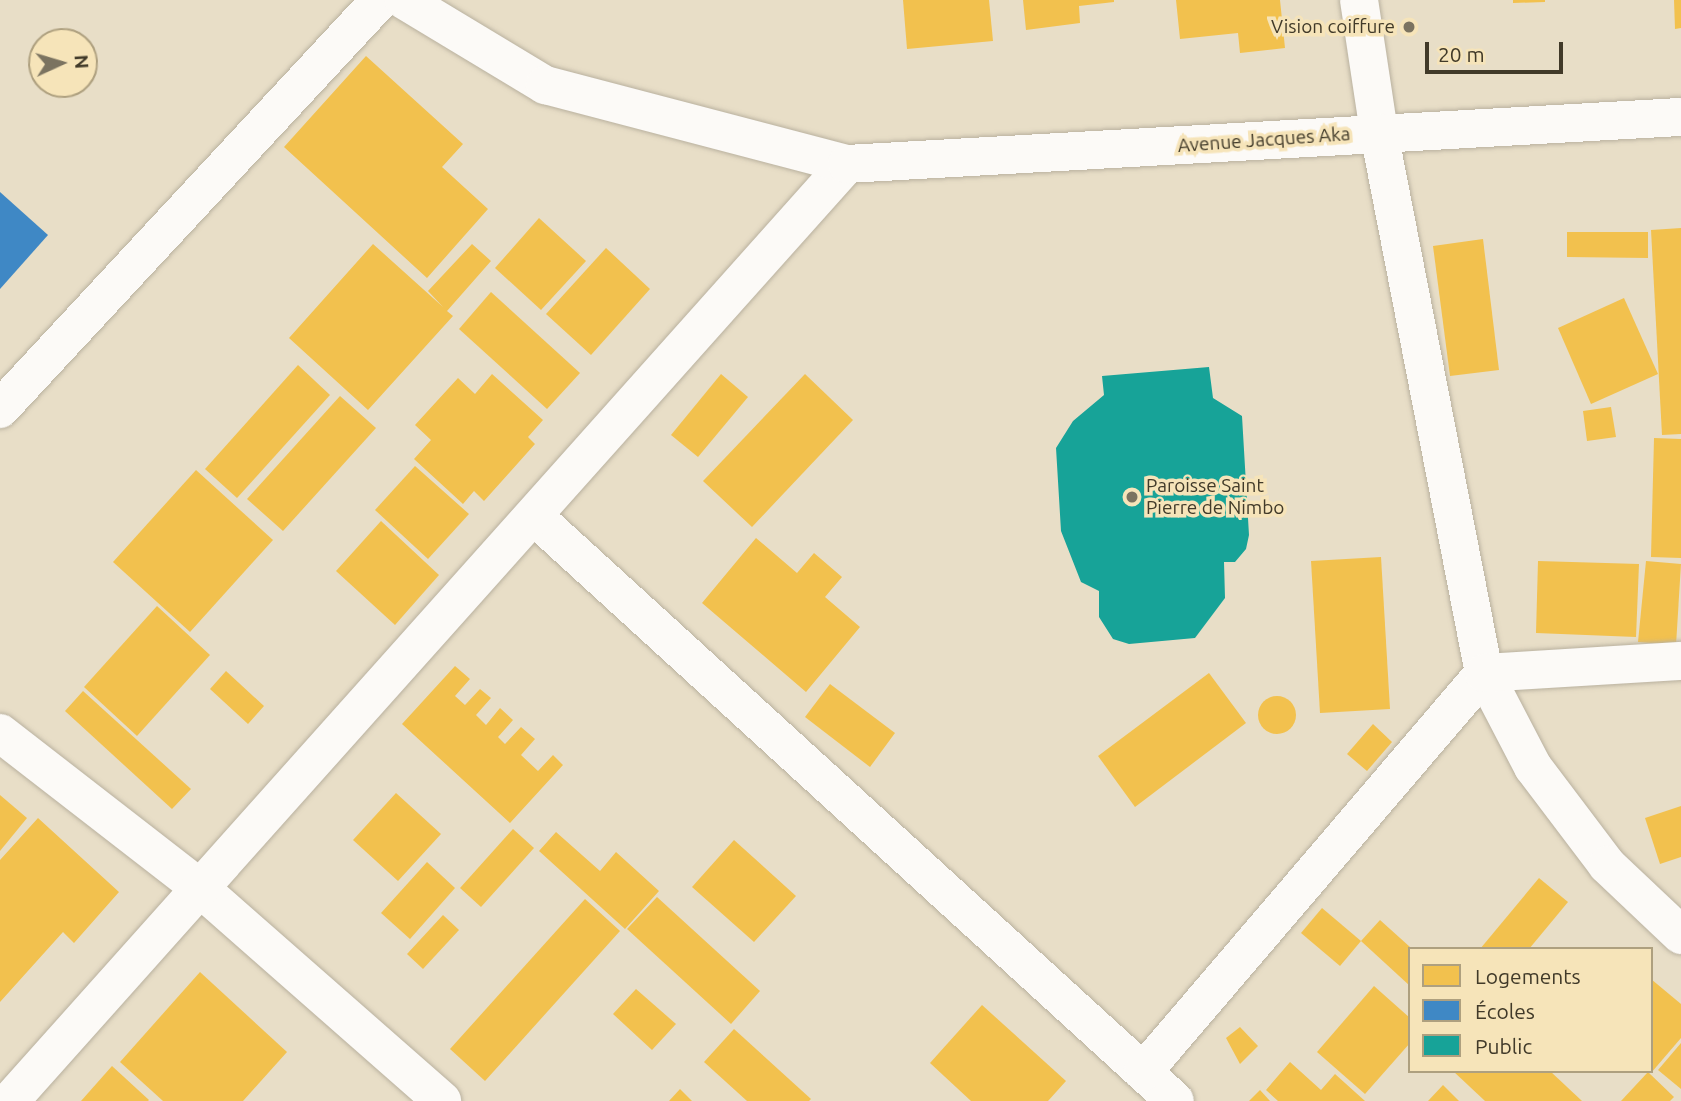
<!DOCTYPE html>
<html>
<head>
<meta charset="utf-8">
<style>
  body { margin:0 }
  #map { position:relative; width:1681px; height:1101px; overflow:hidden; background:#e8dec7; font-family:Ubuntu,sans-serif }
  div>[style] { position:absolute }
  .homes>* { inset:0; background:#f2c14e }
  .round { border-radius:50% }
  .schools>* { inset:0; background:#3f88c5 }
  .public>* { inset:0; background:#17a398 }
  .roads { filter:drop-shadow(0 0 2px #b9b19f) drop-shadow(0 0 2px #b9b19f) }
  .minor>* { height:38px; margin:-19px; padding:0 19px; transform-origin:19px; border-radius:19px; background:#fcfaf7 }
  .tertiary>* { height:38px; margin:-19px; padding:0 19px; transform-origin:19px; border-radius:19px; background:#fcfaf7 }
  .dots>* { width:19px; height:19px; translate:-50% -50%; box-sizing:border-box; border:4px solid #f6e4b9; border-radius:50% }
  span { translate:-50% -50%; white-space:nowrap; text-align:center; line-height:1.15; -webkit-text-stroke:7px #f6e4b9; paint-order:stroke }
  .poi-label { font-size:19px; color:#413a29 }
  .right { translate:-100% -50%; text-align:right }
  .left { translate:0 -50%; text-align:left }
  .street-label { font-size:19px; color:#413a29 }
  .legend { position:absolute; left:1408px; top:947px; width:245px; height:126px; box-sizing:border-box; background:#f6e4b9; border:2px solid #aea07f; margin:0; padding:9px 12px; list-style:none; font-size:21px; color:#413a29 }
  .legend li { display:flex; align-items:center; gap:14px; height:35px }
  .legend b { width:35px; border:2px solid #aea07f }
  .north { position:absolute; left:28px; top:28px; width:70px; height:70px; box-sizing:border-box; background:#f6e4b9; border:2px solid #aea07f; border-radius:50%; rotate:86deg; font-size:19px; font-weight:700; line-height:28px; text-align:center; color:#413a29 }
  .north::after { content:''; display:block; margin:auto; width:24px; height:32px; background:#7b7360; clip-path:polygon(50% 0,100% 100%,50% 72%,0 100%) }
  .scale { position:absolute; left:1425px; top:42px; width:138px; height:32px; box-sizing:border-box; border:4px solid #413a29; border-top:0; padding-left:9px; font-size:21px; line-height:24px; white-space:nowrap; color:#413a29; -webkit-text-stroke:5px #f6e4b9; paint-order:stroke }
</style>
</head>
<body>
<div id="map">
  <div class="homes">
    <i style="clip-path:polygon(903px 0,989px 0,993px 41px,907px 49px)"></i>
    <i style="clip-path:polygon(1023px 0,1114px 0,1114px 2px,1079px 6px,1080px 23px,1026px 30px)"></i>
    <i style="clip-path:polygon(1176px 0,1280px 0,1285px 48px,1240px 53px,1238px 33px,1180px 39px)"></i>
    <i style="clip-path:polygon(1513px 0,1545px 0,1545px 2px,1513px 3px)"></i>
    <i style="clip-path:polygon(1674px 0,1681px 0,1681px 28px,1675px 29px)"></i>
    <i style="clip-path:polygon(366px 56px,463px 144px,442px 167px,488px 209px,427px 278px,284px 147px)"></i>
    <i style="clip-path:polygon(539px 218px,586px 261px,541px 310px,495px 268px)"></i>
    <i style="clip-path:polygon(1681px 228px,1681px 434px,1662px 435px,1651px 230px)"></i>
    <i style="clip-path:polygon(1567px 232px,1648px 232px,1648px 258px,1567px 257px)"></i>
    <i style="clip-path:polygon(1483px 239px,1499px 370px,1450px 376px,1433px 246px)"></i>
    <i style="clip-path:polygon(373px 244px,443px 307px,428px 291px,472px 244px,491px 261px,447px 311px,453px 316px,368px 410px,289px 338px)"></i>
    <i style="clip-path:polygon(606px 248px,650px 289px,591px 355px,546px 314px)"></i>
    <i style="clip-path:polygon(491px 292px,580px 373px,547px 409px,459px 329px)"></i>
    <i style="clip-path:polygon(1624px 298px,1658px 374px,1591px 404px,1558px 328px)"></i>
    <i style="clip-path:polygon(298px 365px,330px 395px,237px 498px,205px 469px)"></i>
    <i style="clip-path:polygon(492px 374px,543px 420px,528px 437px,535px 444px,484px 501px,474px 491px,463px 504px,414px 459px,431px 440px,415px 425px,458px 378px,475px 394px)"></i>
    <i style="clip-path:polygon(721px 374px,748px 397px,698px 457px,671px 435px)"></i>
    <i style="clip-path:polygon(805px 374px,853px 420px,752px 527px,703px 481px)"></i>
    <i style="clip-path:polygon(340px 396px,376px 428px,283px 531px,247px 499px)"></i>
    <i style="clip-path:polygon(1611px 407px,1616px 437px,1587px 441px,1583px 411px)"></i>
    <i style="clip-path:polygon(1654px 438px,1681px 439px,1681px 558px,1651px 557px)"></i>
    <i style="clip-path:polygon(415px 466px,469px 514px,428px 559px,375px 510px)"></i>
    <i style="clip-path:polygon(196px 470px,273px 540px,190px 632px,113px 562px)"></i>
    <i style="clip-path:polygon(381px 521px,439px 575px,395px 625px,336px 571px)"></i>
    <i style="clip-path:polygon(756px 538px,797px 573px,814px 553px,842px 577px,825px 597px,860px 627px,806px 692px,702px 603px)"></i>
    <i style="clip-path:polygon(1381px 557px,1390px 709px,1320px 713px,1311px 561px)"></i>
    <i style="clip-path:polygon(1538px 561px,1639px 564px,1636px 637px,1536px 633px)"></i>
    <i style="clip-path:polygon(1646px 561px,1681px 564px,1676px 645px,1638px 642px)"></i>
    <i style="clip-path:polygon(157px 606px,210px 655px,137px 736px,84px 687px)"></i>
    <i style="clip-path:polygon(455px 666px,470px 679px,455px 696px,465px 705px,480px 689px,491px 698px,476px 715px,486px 725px,500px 708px,513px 720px,498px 737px,505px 744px,521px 727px,535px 739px,521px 755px,538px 771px,553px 755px,563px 765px,510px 823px,402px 724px)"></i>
    <i style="clip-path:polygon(226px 671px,264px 706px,248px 724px,210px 689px)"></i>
    <i style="clip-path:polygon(1209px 673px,1246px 723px,1135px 807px,1098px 756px)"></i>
    <i style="clip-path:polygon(830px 684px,895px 733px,870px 767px,805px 717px)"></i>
    <i style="clip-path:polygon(83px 691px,191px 789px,172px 809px,65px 711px)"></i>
    <i class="round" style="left:1258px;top:696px;width:38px;height:38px"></i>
    <i style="clip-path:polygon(1373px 724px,1392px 742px,1367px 771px,1347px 754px)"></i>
    <i style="clip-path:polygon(396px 793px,441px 834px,398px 881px,353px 840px)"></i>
    <i style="clip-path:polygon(0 795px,27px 818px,0 851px)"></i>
    <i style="clip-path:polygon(1681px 806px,1681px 857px,1660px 864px,1645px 818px)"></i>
    <i style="clip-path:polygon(38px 818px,119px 892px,74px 943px,63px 932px,0 1002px,0 860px)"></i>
    <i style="clip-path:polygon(513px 829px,534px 848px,481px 907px,460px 888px)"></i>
    <i style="clip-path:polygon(556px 832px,600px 871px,616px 852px,659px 891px,625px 929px,539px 851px)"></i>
    <i style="clip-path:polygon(734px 840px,796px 896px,754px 942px,692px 887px)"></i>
    <i style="clip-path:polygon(427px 862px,455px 888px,410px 939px,381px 913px)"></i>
    <i style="clip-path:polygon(1539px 878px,1568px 902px,1529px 949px,1480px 949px)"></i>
    <i style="clip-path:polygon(657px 897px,760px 991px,731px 1024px,627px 929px)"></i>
    <i style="clip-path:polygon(585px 899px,620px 931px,485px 1081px,450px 1049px)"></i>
    <i style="clip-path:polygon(1322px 908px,1361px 941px,1340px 966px,1301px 933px)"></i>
    <i style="clip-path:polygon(443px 915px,459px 930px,423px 969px,407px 954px)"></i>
    <i style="clip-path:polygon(1380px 920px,1410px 947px,1410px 986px,1361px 941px)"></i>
    <i style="clip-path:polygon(200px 972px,287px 1052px,243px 1101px,163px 1101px,120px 1062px)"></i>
    <i style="clip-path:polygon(1651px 979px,1681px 1004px,1681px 1038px,1651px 1073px)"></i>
    <i style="clip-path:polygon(1374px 986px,1410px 1018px,1410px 1043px,1365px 1094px,1317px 1052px)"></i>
    <i style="clip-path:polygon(636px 989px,676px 1024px,652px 1050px,613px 1014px)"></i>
    <i style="clip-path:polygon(982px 1005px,1066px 1081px,1048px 1101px,971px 1101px,930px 1063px)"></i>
    <i style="clip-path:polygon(1240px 1027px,1258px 1046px,1240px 1064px,1226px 1038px)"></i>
    <i style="clip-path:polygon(734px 1029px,811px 1099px,809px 1101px,747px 1101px,704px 1062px)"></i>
    <i style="clip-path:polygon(1681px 1043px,1681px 1089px,1658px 1070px)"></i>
    <i style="clip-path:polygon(1290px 1062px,1321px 1090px,1335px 1074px,1365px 1101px,1278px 1101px,1266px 1090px)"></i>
    <i style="clip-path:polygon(112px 1066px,149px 1100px,148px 1101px,81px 1101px)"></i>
    <i style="clip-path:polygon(1453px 1071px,1550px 1071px,1582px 1101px,1485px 1101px)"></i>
    <i style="clip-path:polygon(1648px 1072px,1674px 1097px,1670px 1101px,1621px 1101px)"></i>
    <i style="clip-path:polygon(1443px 1085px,1459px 1101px,1428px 1101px)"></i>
    <i style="clip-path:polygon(680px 1089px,692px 1101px,669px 1101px)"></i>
    <i style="clip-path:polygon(1260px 1090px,1270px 1101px,1249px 1101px)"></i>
  </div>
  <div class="schools">
    <i style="clip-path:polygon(0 192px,48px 235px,0 289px)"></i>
  </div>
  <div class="public">
    <i style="clip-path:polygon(1209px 367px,1213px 398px,1242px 416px,1249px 535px,1246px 549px,1235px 562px,1224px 562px,1225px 598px,1195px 638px,1129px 644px,1113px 639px,1099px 617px,1099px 591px,1081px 582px,1061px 531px,1056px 448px,1073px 421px,1104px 395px,1102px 376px)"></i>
  </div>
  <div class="roads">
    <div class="minor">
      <i style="left:1359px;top:0;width:134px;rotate:81.4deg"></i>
      <i style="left:1379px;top:133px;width:550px;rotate:79deg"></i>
      <i style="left:1484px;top:673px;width:106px;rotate:62.5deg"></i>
      <i style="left:1533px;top:767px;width:123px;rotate:52.9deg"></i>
      <i style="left:1607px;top:865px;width:102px;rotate:43.4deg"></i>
      <i style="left:0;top:409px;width:558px;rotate:-47.1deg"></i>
      <i style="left:535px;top:517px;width:866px;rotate:42.38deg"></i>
      <i style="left:0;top:733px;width:254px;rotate:37.8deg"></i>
      <i style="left:201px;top:889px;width:321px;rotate:41.3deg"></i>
      <i style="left:1143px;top:1072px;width:525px;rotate:-49.48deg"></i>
      <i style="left:1484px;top:673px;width:197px;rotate:-3.5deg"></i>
      <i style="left:10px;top:1101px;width:1256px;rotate:-48.23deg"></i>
    </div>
    <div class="tertiary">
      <i style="left:404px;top:0;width:165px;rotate:31.1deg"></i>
      <i style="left:545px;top:85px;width:312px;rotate:14.7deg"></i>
      <i style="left:847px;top:164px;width:835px;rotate:-3.23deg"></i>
    </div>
  </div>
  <div class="dots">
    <i style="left:1409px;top:27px;background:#7b7360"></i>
    <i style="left:1132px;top:497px;background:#7b7360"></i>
  </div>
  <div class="poi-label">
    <span class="right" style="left:1395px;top:27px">Vision coiffure</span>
    <span class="left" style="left:1146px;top:497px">Paroisse Saint<br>Pierre de Nimbo</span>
  </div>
  <div class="street-label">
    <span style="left:1264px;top:140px;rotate:-4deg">Avenue Jacques Aka</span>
  </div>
  <ul class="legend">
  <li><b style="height:19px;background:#f2c14e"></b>Logements</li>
  <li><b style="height:19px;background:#3f88c5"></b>Écoles</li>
  <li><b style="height:19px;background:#17a398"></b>Public</li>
  </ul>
  <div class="north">N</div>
  <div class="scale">20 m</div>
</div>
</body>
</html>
